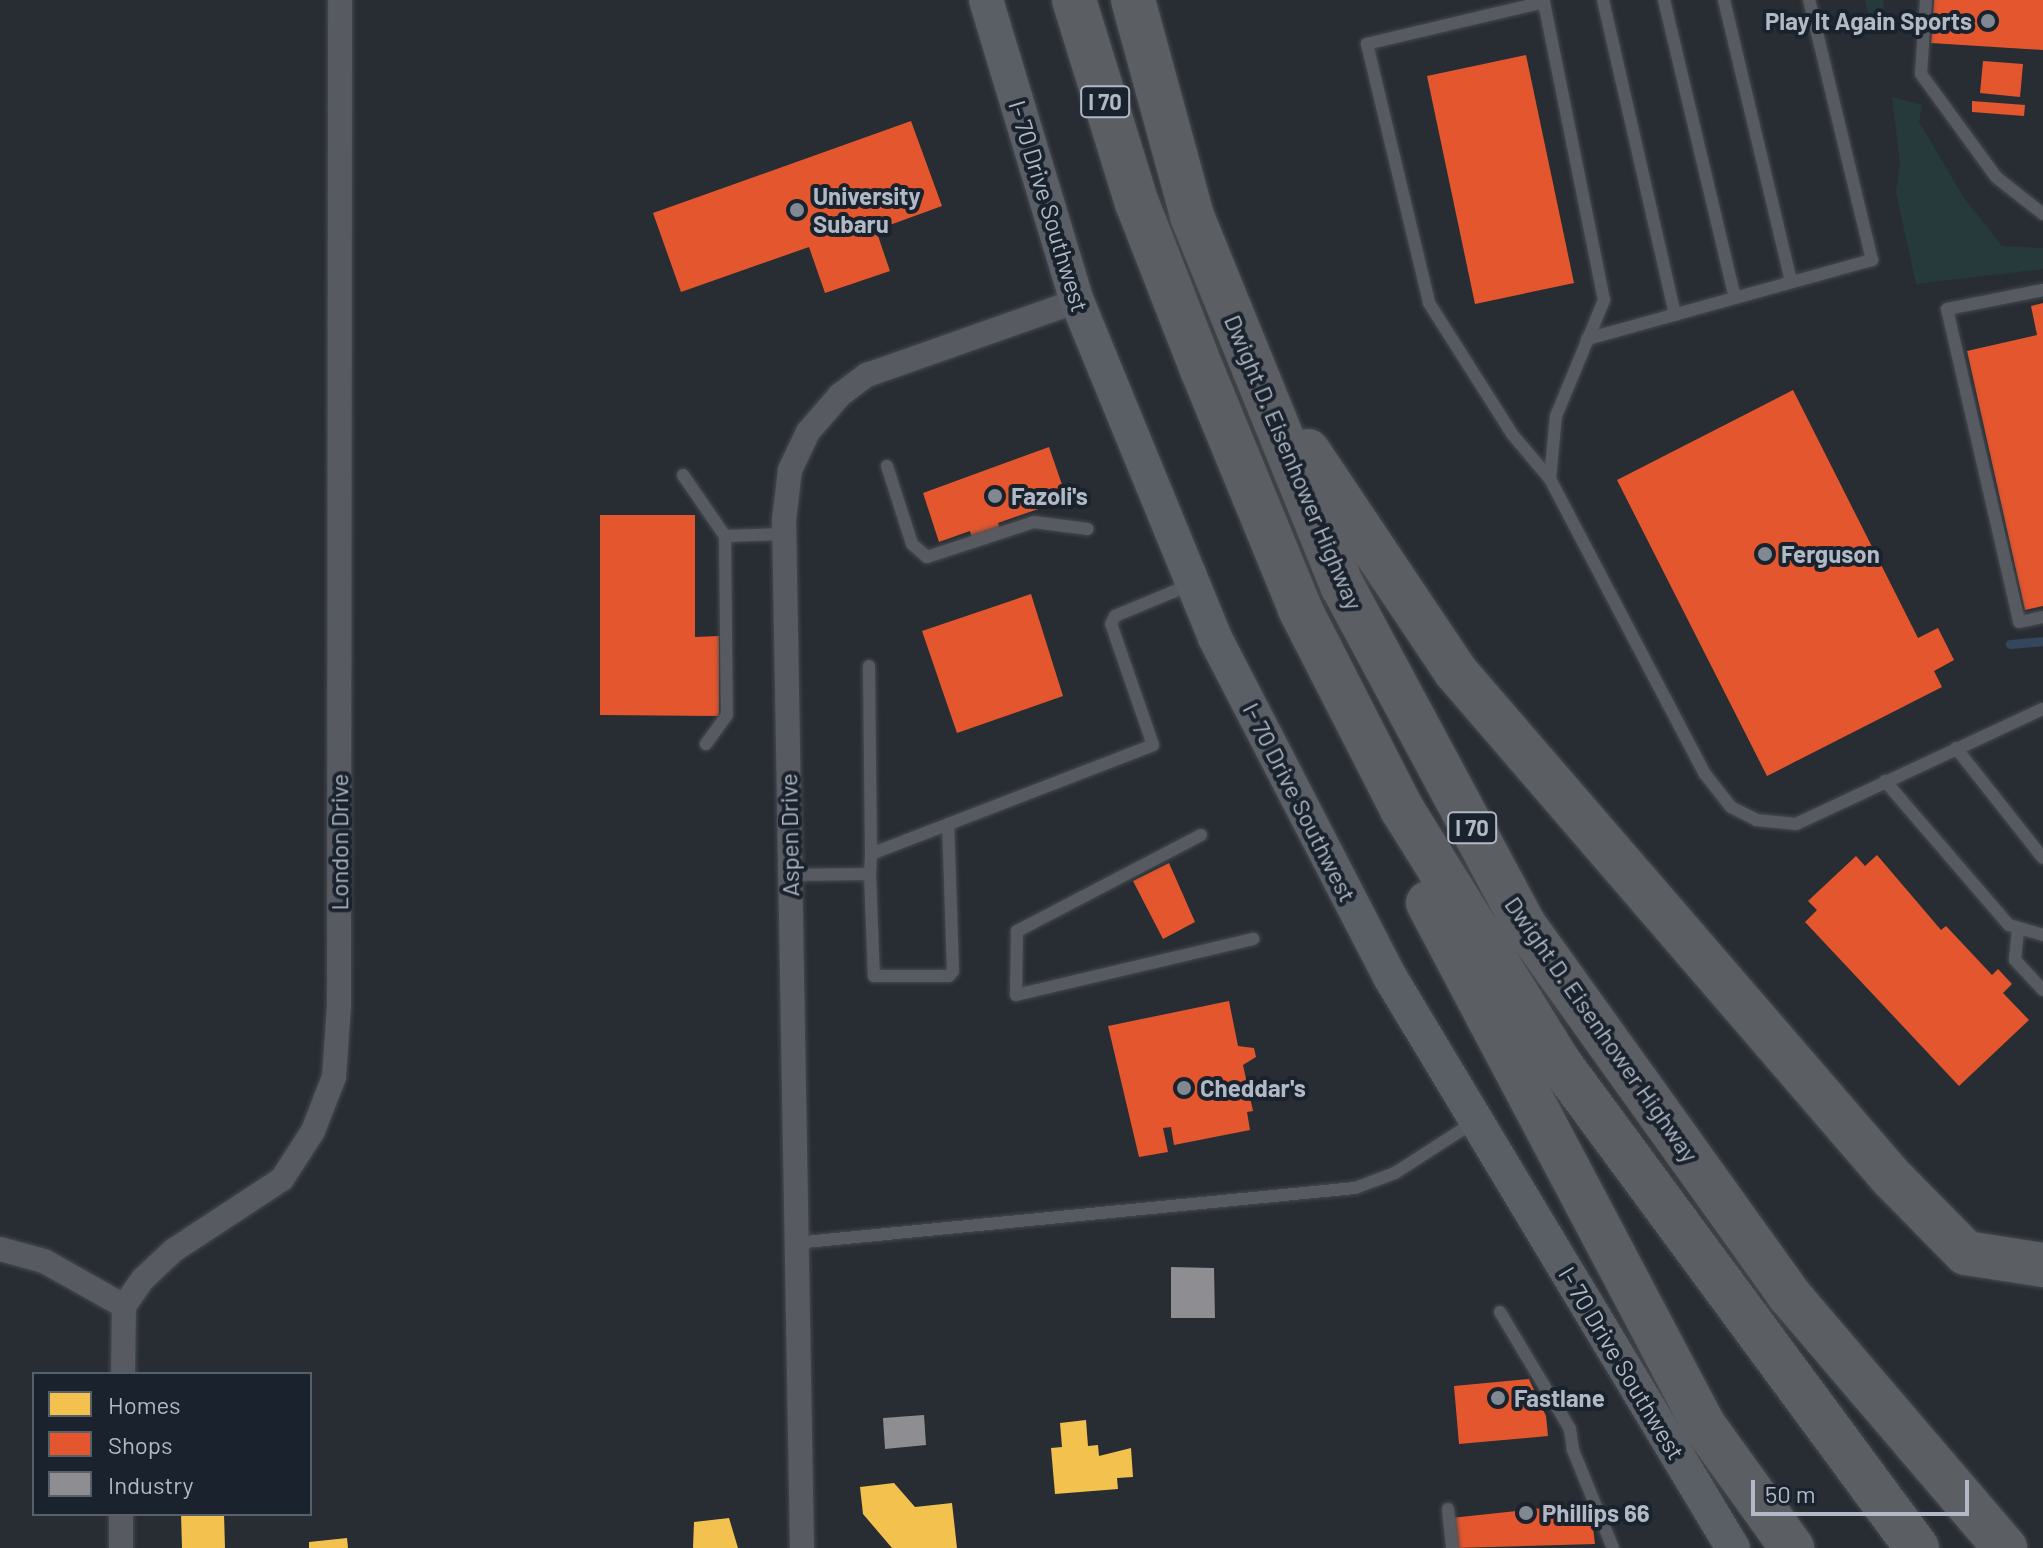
<!DOCTYPE html>
<html>
<head>
<meta charset="utf-8">
<style>
  body { margin:0 }
  #map { position:relative; width:2043px; height:1548px; overflow:hidden; background:#272d33; font-family:Barlow,sans-serif }
  div>[style] { position:absolute }
  .green>* { inset:0; background:#263a3b }
  .homes>* { inset:0; background:#f2c14e }
  .shops>* { inset:0; background:#e4572e }
  .industry>* { inset:0; background:#8d8d92 }
  .stream>* { height:9px; margin:-4.5px; padding:0 4.5px; transform-origin:4.5px; border-radius:4.5px; background:#34465c }
  .roads { filter:drop-shadow(0 0 2px #45494e) drop-shadow(0 0 2px #45494e) }
  .lane>* { height:12px; margin:-6px; padding:0 6px; transform-origin:6px; border-radius:6px; background:#575b61 }
  .street>* { height:24px; margin:-12px; padding:0 12px; transform-origin:12px; border-radius:12px; background:#575b61 }
  .secondary>* { height:34px; margin:-17px; padding:0 17px; transform-origin:17px; border-radius:17px; background:#5a5f66 }
  .highway>* { height:44px; margin:-22px; padding:0 22px; transform-origin:22px; border-radius:22px; background:#5b5e62 }
  .dots>* { width:22px; height:22px; translate:-50% -50%; box-sizing:border-box; border:4px solid #1a232d; border-radius:50% }
  span { translate:-50% -50%; white-space:nowrap; text-align:center; line-height:1.15; -webkit-text-stroke:8px #1a232d; paint-order:stroke }
  .shield-label span { padding:2px 6px; background:#1a232d; border:2px solid; border-radius:6px; -webkit-text-stroke-width:0 }
  .shield-label { font-size:22px; color:#b0b9c5; font-weight:700 }
  .poi-label { font-size:24px; color:#b0b9c5; font-weight:700 }
  .right { translate:-100% -50%; text-align:right }
  .left { translate:0 -50%; text-align:left }
  .street-label { font-size:24px; color:#b0b9c5 }
  .legend { position:absolute; left:32px; top:1372px; width:280px; height:144px; box-sizing:border-box; background:#1a232d; border:2px solid #565f6a; margin:0; padding:10px 14px; list-style:none; font-size:24px; color:#b0b9c5 }
  .legend li { display:flex; align-items:center; gap:16px; height:40px }
  .legend b { width:40px; border:2px solid #565f6a }
  .scale { position:absolute; left:1751px; top:1480px; width:218px; height:36px; box-sizing:border-box; border:4px solid #b0b9c5; border-top:0; padding-left:10px; font-size:24px; line-height:28px; white-space:nowrap; color:#b0b9c5; -webkit-text-stroke:6px #1a232d; paint-order:stroke }
</style>
</head>
<body>
<div id="map">
  <div class="green">
    <i style="clip-path:polygon(1865px 0,1884px 0,1882px 31px,1873px 33px)"></i>
    <i style="clip-path:polygon(1892px 97px,1922px 105px,1919px 122px,1964px 198px,2002px 246px,2043px 248px,2043px 269px,1916px 284px,1896px 192px,1900px 164px)"></i>
  </div>
  <div class="homes">
    <i style="clip-path:polygon(1086px 1420px,1088px 1446px,1098px 1445px,1099px 1456px,1131px 1448px,1133px 1477px,1117px 1478px,1118px 1489px,1055px 1494px,1051px 1448px,1062px 1447px,1060px 1423px)"></i>
    <i style="clip-path:polygon(894px 1483px,915px 1507px,952px 1503px,957px 1548px,892px 1548px,863px 1514px,860px 1487px)"></i>
    <i style="clip-path:polygon(181px 1514px,224px 1514px,225px 1548px,182px 1548px)"></i>
    <i style="clip-path:polygon(729px 1518px,738px 1548px,693px 1548px,694px 1522px)"></i>
    <i style="clip-path:polygon(347px 1538px,348px 1548px,309px 1548px,309px 1542px)"></i>
  </div>
  <div class="shops">
    <i style="clip-path:polygon(1934px 0,2043px 0,2043px 50px,1931px 43px)"></i>
    <i style="clip-path:polygon(1526px 55px,1574px 283px,1475px 304px,1427px 76px)"></i>
    <i style="clip-path:polygon(1983px 61px,2023px 64px,2020px 97px,1980px 93px)"></i>
    <i style="clip-path:polygon(1972px 101px,2025px 105px,2024px 116px,1972px 112px)"></i>
    <i style="clip-path:polygon(911px 121px,942px 206px,876px 230px,890px 271px,825px 293px,809px 247px,681px 292px,653px 213px)"></i>
    <i style="clip-path:polygon(2043px 303px,2043px 606px,2025px 610px,1967px 351px,2037px 335px,2031px 306px)"></i>
    <i style="clip-path:polygon(1793px 390px,1918px 638px,1938px 628px,1954px 660px,1934px 671px,1942px 687px,1767px 776px,1617px 480px)"></i>
    <i style="clip-path:polygon(1049px 447px,1067px 499px,998px 523px,1000px 529px,972px 538px,970px 531px,939px 542px,923px 493px)"></i>
    <i style="clip-path:polygon(600px 515px,695px 515px,695px 637px,719px 636px,719px 716px,600px 715px)"></i>
    <i style="clip-path:polygon(1031px 594px,1063px 696px,957px 733px,922px 631px)"></i>
    <i style="clip-path:polygon(1877px 855px,1941px 930px,1946px 926px,1992px 975px,1998px 969px,2012px 984px,2003px 993px,2029px 1020px,1959px 1086px,1805px 922px,1817px 910px,1808px 901px,1856px 856px,1865px 866px)"></i>
    <i style="clip-path:polygon(1169px 863px,1195px 922px,1163px 939px,1133px 881px)"></i>
    <i style="clip-path:polygon(1229px 1001px,1238px 1046px,1254px 1048px,1256px 1057px,1243px 1065px,1253px 1111px,1247px 1112px,1250px 1130px,1174px 1145px,1171px 1127px,1163px 1128px,1168px 1152px,1139px 1157px,1108px 1026px)"></i>
    <i style="clip-path:polygon(1529px 1379px,1546px 1416px,1548px 1436px,1459px 1444px,1454px 1386px)"></i>
    <i style="clip-path:polygon(1590px 1503px,1595px 1544px,1454px 1548px,1451px 1518px)"></i>
  </div>
  <div class="industry">
    <i style="clip-path:polygon(1171px 1267px,1214px 1268px,1215px 1318px,1171px 1318px)"></i>
    <i style="clip-path:polygon(924px 1415px,926px 1445px,885px 1449px,883px 1418px)"></i>
  </div>
  <div class="stream">
    <i style="left:2010px;top:644px;width:33px;rotate:-5deg"></i>
  </div>
  <div class="roads">
    <div class="lane">
      <i style="left:1603px;top:0;width:323px;rotate:77.1deg"></i>
      <i style="left:1664px;top:0;width:306px;rotate:76.6deg"></i>
      <i style="left:1724px;top:0;width:290px;rotate:76.6deg"></i>
      <i style="left:1926px;top:0;width:74px;rotate:93.9deg"></i>
      <i style="left:1921px;top:74px;width:127px;rotate:53.9deg"></i>
      <i style="left:1996px;top:177px;width:60px;rotate:38.2deg"></i>
      <i style="left:2043px;top:290px;width:98px;rotate:168.8deg"></i>
      <i style="left:1947px;top:309px;width:321px;rotate:77deg"></i>
      <i style="left:2019px;top:622px;width:25px;rotate:-12deg"></i>
      <i style="left:1587px;top:339px;width:296px;rotate:-15.5deg"></i>
      <i style="left:1872px;top:260px;width:268px;rotate:-103.6deg"></i>
      <i style="left:887px;top:466px;width:82px;rotate:72.2deg"></i>
      <i style="left:912px;top:544px;width:20px;rotate:41deg"></i>
      <i style="left:927px;top:557px;width:113px;rotate:-18.1deg"></i>
      <i style="left:1034px;top:522px;width:54px;rotate:7.4deg"></i>
      <i style="left:683px;top:475px;width:74px;rotate:55.5deg"></i>
      <i style="left:725px;top:536px;width:179px;rotate:89.4deg"></i>
      <i style="left:727px;top:715px;width:36px;rotate:126deg"></i>
      <i style="left:1550px;top:479px;width:63px;rotate:-84.6deg"></i>
      <i style="left:1556px;top:416px;width:126px;rotate:-67.5deg"></i>
      <i style="left:1604px;top:300px;width:304px;rotate:-101.4deg"></i>
      <i style="left:1544px;top:2px;width:182px;rotate:166.7deg"></i>
      <i style="left:1367px;top:44px;width:266px;rotate:76.5deg"></i>
      <i style="left:1429px;top:303px;width:155px;rotate:57.6deg"></i>
      <i style="left:1512px;top:434px;width:59px;rotate:49.8deg"></i>
      <i style="left:1550px;top:479px;width:333px;rotate:62.3deg"></i>
      <i style="left:1705px;top:774px;width:42px;rotate:51.8deg"></i>
      <i style="left:1731px;top:807px;width:28px;rotate:27deg"></i>
      <i style="left:1756px;top:820px;width:40px;rotate:5.7deg"></i>
      <i style="left:1796px;top:824px;width:272px;rotate:-25deg"></i>
      <i style="left:725px;top:536px;width:59px;rotate:-1.9deg"></i>
      <i style="left:869px;top:666px;width:188px;rotate:89.4deg"></i>
      <i style="left:1956px;top:748px;width:140px;rotate:51.7deg"></i>
      <i style="left:1885px;top:781px;width:190px;rotate:49.3deg"></i>
      <i style="left:2009px;top:925px;width:35px;rotate:16deg"></i>
      <i style="left:1201px;top:835px;width:208px;rotate:152.4deg"></i>
      <i style="left:1017px;top:931px;width:64px;rotate:90.9deg"></i>
      <i style="left:1016px;top:995px;width:244px;rotate:-13.3deg"></i>
      <i style="left:870px;top:874px;width:102px;rotate:87.8deg"></i>
      <i style="left:874px;top:976px;width:75px"></i>
      <i style="left:949px;top:976px;width:6px;rotate:-51deg"></i>
      <i style="left:953px;top:971px;width:147px;rotate:-91.9deg"></i>
      <i style="left:789px;top:875px;width:81px;rotate:-0.7deg"></i>
      <i style="left:870px;top:874px;width:20px;rotate:-87deg"></i>
      <i style="left:871px;top:854px;width:302px;rotate:-21.1deg"></i>
      <i style="left:1153px;top:745px;width:128px;rotate:-109.1deg"></i>
      <i style="left:1111px;top:624px;width:9px;rotate:-63deg"></i>
      <i style="left:1115px;top:616px;width:83px;rotate:-22.6deg"></i>
      <i style="left:2018px;top:930px;width:30px;rotate:96deg"></i>
      <i style="left:2015px;top:960px;width:41px;rotate:47deg"></i>
      <i style="left:795px;top:1243px;width:563px;rotate:-5.61deg"></i>
      <i style="left:1355px;top:1188px;width:43px;rotate:-20.6deg"></i>
      <i style="left:1395px;top:1173px;width:94px;rotate:-32.8deg"></i>
      <i style="left:1500px;top:1312px;width:136px;rotate:59.1deg"></i>
      <i style="left:1570px;top:1429px;width:21px;rotate:82deg"></i>
      <i style="left:1573px;top:1450px;width:106px;rotate:67.8deg"></i>
      <i style="left:1448px;top:1509px;width:39px;rotate:84deg"></i>
    </div>
    <div class="street">
      <i style="left:0;top:1249px;width:46px;rotate:15.3deg"></i>
      <i style="left:44px;top:1261px;width:92px;rotate:29.4deg"></i>
      <i style="left:123px;top:1374px;width:68px;rotate:-89.2deg"></i>
      <i style="left:124px;top:1306px;width:33px;rotate:-55deg"></i>
      <i style="left:143px;top:1279px;width:42px;rotate:-43.1deg"></i>
      <i style="left:174px;top:1250px;width:129px;rotate:-33.3deg"></i>
      <i style="left:282px;top:1179px;width:57px;rotate:-57.1deg"></i>
      <i style="left:313px;top:1131px;width:58px;rotate:-68.7deg"></i>
      <i style="left:334px;top:1077px;width:71px;rotate:-86deg"></i>
      <i style="left:339px;top:1006px;width:1006px;rotate:-89.94deg"></i>
      <i style="left:121px;top:1548px;width:34px;rotate:-90deg"></i>
      <i style="left:802px;top:1548px;width:1028px;rotate:-91deg"></i>
      <i style="left:784px;top:520px;width:50px;rotate:-83.2deg"></i>
      <i style="left:790px;top:470px;width:42px;rotate:-64.7deg"></i>
      <i style="left:808px;top:432px;width:49px;rotate:-49.1deg"></i>
      <i style="left:840px;top:395px;width:34px;rotate:-37deg"></i>
      <i style="left:867px;top:375px;width:223px;rotate:-19.4deg"></i>
    </div>
    <div class="secondary">
      <i style="left:986px;top:0;width:314px;rotate:73.2deg"></i>
      <i style="left:1077px;top:301px;width:364px;rotate:67.7deg"></i>
      <i style="left:1215px;top:638px;width:382px;rotate:62.7deg"></i>
      <i style="left:1390px;top:977px;width:666px;rotate:59.01deg"></i>
    </div>
    <div class="highway">
      <i style="left:1074px;top:0;width:213px;rotate:72.8deg"></i>
      <i style="left:1137px;top:203px;width:181px;rotate:68.7deg"></i>
      <i style="left:1203px;top:372px;width:256px;rotate:67.7deg"></i>
      <i style="left:1300px;top:609px;width:225px;rotate:63deg"></i>
      <i style="left:1402px;top:809px;width:296px;rotate:58.2deg"></i>
      <i style="left:1558px;top:1061px;width:605px;rotate:53.6deg"></i>
      <i style="left:1133px;top:0;width:224px;rotate:74.7deg"></i>
      <i style="left:1192px;top:216px;width:401px;rotate:67.9deg"></i>
      <i style="left:1343px;top:587px;width:385px;rotate:61.8deg"></i>
      <i style="left:1525px;top:926px;width:454px;rotate:54.4deg"></i>
      <i style="left:1789px;top:1295px;width:333px;rotate:49.5deg"></i>
      <i style="left:1308px;top:451px;width:266px;rotate:56.2deg"></i>
      <i style="left:1456px;top:672px;width:667px;rotate:49.26deg"></i>
      <i style="left:1891px;top:1177px;width:107px;rotate:45.4deg"></i>
      <i style="left:1966px;top:1253px;width:78px;rotate:8.9deg"></i>
      <i style="left:1428px;top:903px;width:589px;rotate:62.17deg"></i>
      <i style="left:1703px;top:1424px;width:153px;rotate:54.3deg"></i>
    </div>
  </div>
  <div class="dots">
    <i style="left:1988px;top:21px;background:#808892"></i>
    <i style="left:797px;top:210px;background:#808892"></i>
    <i style="left:995px;top:496px;background:#808892"></i>
    <i style="left:1765px;top:554px;background:#808892"></i>
    <i style="left:1184px;top:1088px;background:#808892"></i>
    <i style="left:1498px;top:1398px;background:#808892"></i>
    <i style="left:1526px;top:1513px;background:#808892"></i>
  </div>
  <div class="shield-label">
    <span style="left:1105px;top:102px">I 70</span>
    <span style="left:1472px;top:828px">I 70</span>
  </div>
  <div class="poi-label">
    <span class="right" style="left:1972px;top:21px">Play It Again Sports</span>
    <span class="left" style="left:813px;top:210px">University<br>Subaru</span>
    <span class="left" style="left:1011px;top:496px">Fazoli's</span>
    <span class="left" style="left:1781px;top:554px">Ferguson</span>
    <span class="left" style="left:1200px;top:1088px">Cheddar's</span>
    <span class="left" style="left:1514px;top:1398px">Fastlane</span>
    <span class="left" style="left:1542px;top:1513px">Phillips 66</span>
  </div>
  <div class="street-label">
    <span style="left:1049px;top:206px;rotate:73deg">I- 70 Drive Southwest</span>
    <span style="left:1294px;top:462px;rotate:67deg">Dwight D. Eisenhower Highway</span>
    <span style="left:1300px;top:802px;rotate:63deg">I- 70 Drive Southwest</span>
    <span style="left:789px;top:835px;rotate:-91deg">Aspen Drive</span>
    <span style="left:339px;top:842px;rotate:-90deg">London Drive</span>
    <span style="left:1602px;top:1029px;rotate:55deg">Dwight D. Eisenhower Highway</span>
    <span style="left:1622px;top:1363px;rotate:59deg">I- 70 Drive Southwest</span>
  </div>
  <ul class="legend">
  <li><b style="height:22px;background:#f2c14e"></b>Homes</li>
  <li><b style="height:22px;background:#e4572e"></b>Shops</li>
  <li><b style="height:22px;background:#8d8d92"></b>Industry</li>
  </ul>
  <div class="scale">50 m</div>
</div>
</body>
</html>
